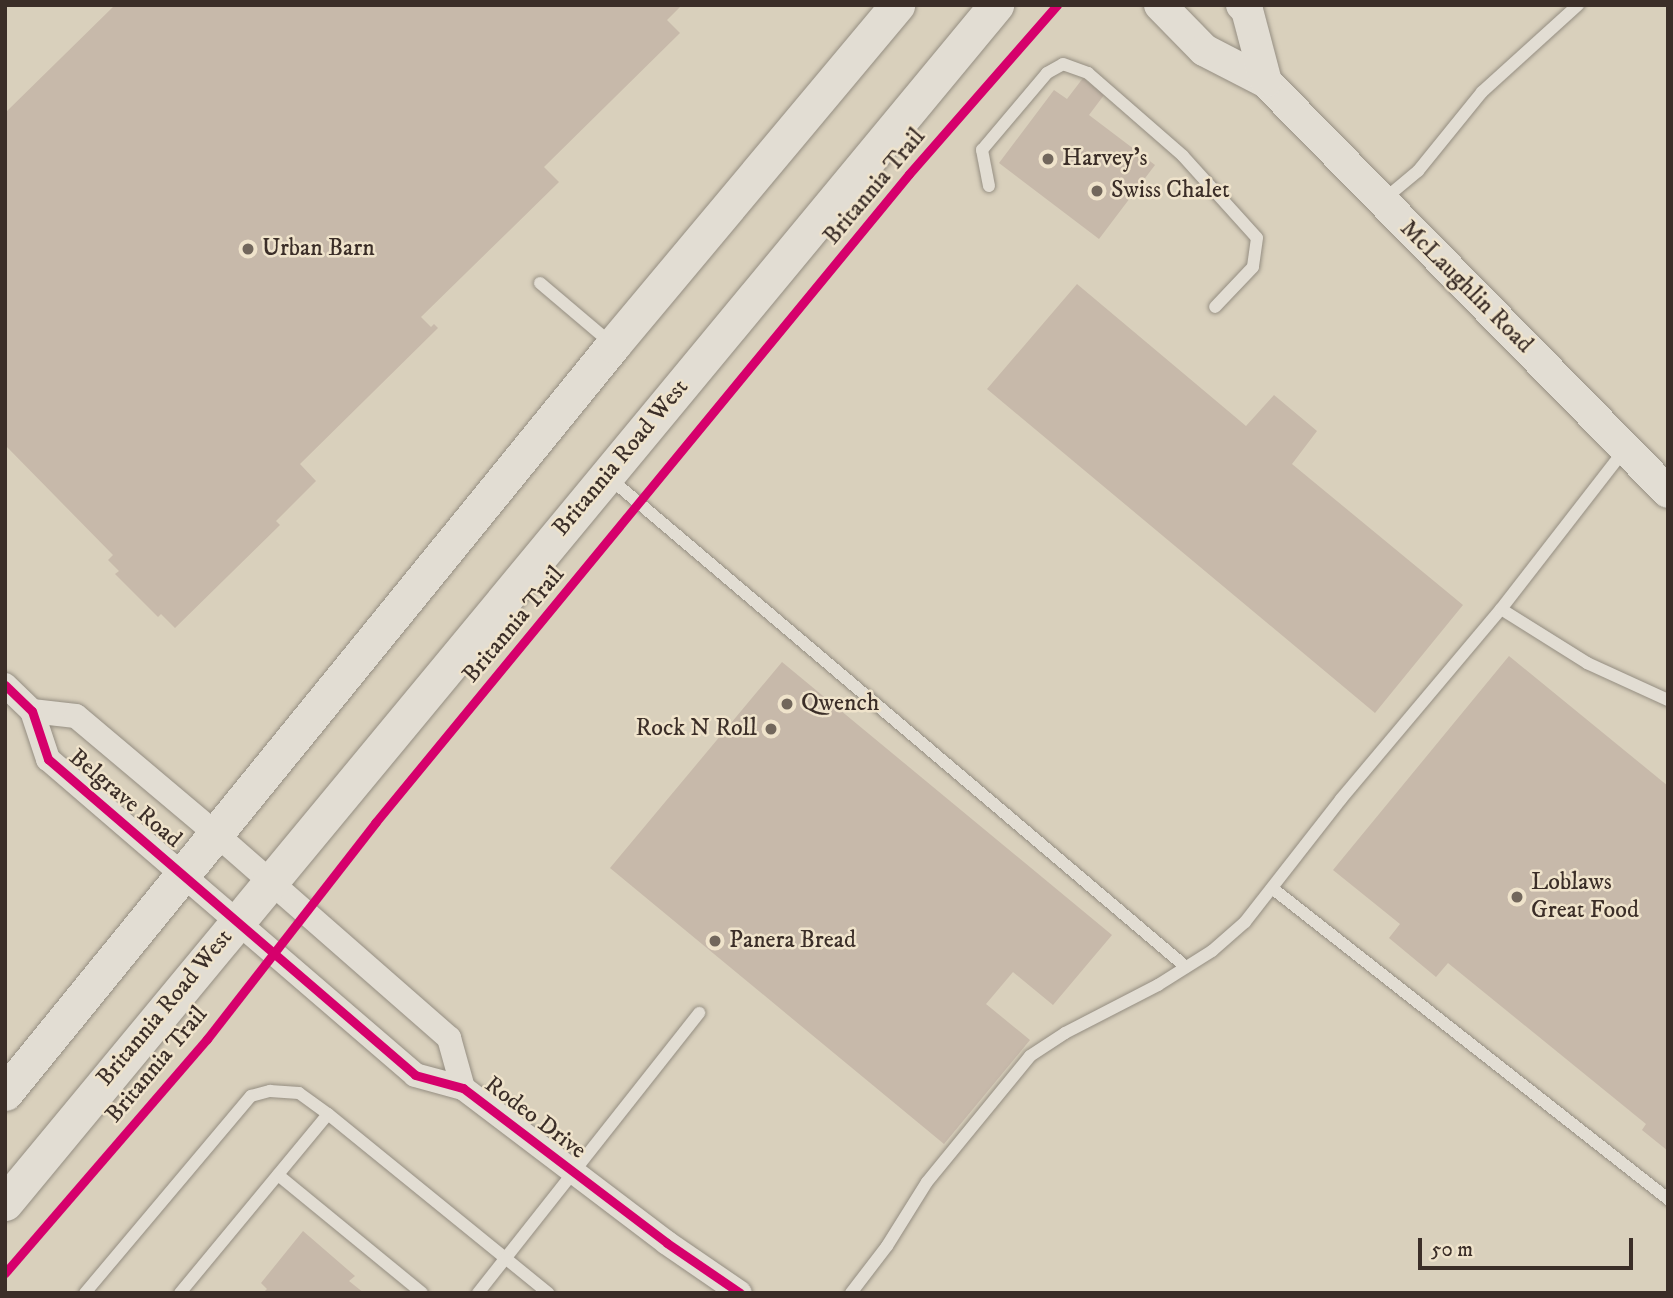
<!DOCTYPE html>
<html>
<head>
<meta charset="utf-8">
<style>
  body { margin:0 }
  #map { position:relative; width:1673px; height:1298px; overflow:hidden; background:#d9d0bc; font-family:"IM FELL DW Pica",serif }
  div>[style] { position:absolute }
  .building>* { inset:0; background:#c7b9aa }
  .roads { filter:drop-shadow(0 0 2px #958e82) drop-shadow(0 0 2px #958e82) }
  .service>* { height:12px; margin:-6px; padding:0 6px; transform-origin:6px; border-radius:6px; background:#e2ddd3 }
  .minor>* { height:24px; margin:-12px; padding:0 12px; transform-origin:12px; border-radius:12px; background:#e2ddd3 }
  .tertiary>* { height:32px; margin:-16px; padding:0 16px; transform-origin:16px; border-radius:16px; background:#e2ddd3 }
  .secondary>* { height:35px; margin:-17.5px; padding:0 17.5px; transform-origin:17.5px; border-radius:17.5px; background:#e2ddd3 }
  .cycleway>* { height:9px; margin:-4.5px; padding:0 4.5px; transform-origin:4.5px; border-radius:4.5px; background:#d6006c }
  .dots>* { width:19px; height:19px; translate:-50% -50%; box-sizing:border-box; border:4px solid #efe3cb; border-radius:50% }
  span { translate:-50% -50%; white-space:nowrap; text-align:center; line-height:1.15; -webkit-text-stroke:5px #efe3cb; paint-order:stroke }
  .poi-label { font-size:24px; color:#3b2e28 }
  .left { translate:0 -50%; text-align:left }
  .right { translate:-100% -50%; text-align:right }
  .street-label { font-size:24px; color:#3b2e28 }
  .frame { position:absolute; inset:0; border:7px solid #3b2e28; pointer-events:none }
  .scale { position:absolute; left:1418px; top:1238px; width:215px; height:32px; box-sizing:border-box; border:4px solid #3b2e28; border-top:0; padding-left:9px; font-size:21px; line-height:24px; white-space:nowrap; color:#3b2e28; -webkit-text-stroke:5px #efe3cb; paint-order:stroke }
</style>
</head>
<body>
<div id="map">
  <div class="building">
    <i style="clip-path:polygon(115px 5px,682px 5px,667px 20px,680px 33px,544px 167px,559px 182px,421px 317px,431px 327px,434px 324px,438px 328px,300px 464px,316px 481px,276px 521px,280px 525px,175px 628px,161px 614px,158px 617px,115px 574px,119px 571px,108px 560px,113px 555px,5px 445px,5px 113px)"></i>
    <i style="clip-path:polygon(1083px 78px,1104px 95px,1089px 115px,1155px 165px,1099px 239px,999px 163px,1054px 90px,1067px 99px)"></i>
    <i style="clip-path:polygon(1077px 284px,1246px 426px,1274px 395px,1317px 431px,1292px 464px,1463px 605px,1375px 713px,987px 389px)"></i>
    <i style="clip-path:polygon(1509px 656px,1668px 786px,1668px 1151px,1642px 1130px,1646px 1124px,1448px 963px,1436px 977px,1389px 938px,1400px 924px,1333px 870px)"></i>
    <i style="clip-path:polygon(782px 662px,1112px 935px,1053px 1005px,1013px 972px,986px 1004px,1030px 1040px,944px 1144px,610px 868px)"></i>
    <i style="clip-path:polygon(303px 1231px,355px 1276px,349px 1281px,364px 1293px,263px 1293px,267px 1289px,261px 1283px)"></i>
  </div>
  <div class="roads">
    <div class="service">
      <i style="left:989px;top:186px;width:37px;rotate:-101deg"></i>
      <i style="left:982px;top:150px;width:101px;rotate:-49.8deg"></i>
      <i style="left:1047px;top:73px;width:18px;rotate:-29deg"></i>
      <i style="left:1063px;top:64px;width:27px;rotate:20deg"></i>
      <i style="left:1088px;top:73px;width:126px;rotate:41.1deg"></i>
      <i style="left:1183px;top:156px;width:110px;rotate:47.9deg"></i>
      <i style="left:1257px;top:238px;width:29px;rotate:98deg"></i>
      <i style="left:1253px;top:267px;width:55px;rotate:133.5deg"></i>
      <i style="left:1382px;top:201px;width:47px;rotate:-39.8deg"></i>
      <i style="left:1418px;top:171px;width:102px;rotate:-51deg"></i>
      <i style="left:1482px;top:92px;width:130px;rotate:-42.2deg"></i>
      <i style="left:540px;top:283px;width:94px;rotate:40.3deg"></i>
      <i style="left:607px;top:476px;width:759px;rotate:40.3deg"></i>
      <i style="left:1501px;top:609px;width:102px;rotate:32.1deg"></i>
      <i style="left:1587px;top:663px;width:89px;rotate:24.6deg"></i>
      <i style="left:1272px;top:888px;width:504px;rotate:38.14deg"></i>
      <i style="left:278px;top:1175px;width:186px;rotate:39.3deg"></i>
      <i style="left:85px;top:1293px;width:258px;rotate:-49.9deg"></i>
      <i style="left:251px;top:1096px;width:20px;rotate:-15deg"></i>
      <i style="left:270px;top:1091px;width:29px;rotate:4deg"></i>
      <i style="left:299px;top:1093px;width:36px;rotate:36deg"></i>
      <i style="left:328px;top:1114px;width:284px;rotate:39.1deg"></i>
      <i style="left:180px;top:1293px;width:232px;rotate:-50.4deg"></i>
      <i style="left:478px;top:1293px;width:357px;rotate:-51.7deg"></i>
      <i style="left:851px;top:1293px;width:59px;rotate:-52.5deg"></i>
      <i style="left:887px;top:1246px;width:75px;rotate:-58deg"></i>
      <i style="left:927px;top:1182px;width:163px;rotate:-50.7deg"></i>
      <i style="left:1030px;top:1056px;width:42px;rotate:-33.3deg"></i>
      <i style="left:1065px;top:1033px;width:105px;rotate:-27.3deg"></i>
      <i style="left:1158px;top:985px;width:64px;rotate:-32.2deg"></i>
      <i style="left:1212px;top:951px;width:44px;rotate:-41.3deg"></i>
      <i style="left:1245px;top:922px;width:156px;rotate:-52deg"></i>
      <i style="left:1341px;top:799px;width:248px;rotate:-49.9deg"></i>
      <i style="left:1501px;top:609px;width:202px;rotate:-52.2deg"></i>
    </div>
    <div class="minor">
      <i style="left:5px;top:685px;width:37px;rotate:44deg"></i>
      <i style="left:32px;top:711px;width:51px;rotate:71.6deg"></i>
      <i style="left:48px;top:759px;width:484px;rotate:40.7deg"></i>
      <i style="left:415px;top:1075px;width:50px;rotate:15.2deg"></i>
      <i style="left:463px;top:1088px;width:256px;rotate:37.2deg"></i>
      <i style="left:667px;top:1243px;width:88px;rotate:34.4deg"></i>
      <i style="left:32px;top:711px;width:44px;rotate:6.5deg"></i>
      <i style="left:76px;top:716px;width:183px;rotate:40.1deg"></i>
      <i style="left:216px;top:834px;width:310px;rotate:41.2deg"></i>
      <i style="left:449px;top:1038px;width:52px;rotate:74.4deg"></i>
    </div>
    <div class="tertiary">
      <i style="left:1160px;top:5px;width:63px;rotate:45.6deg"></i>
      <i style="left:1204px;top:50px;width:70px;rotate:27.3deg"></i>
      <i style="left:1266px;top:82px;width:574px;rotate:45.56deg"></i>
      <i style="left:1242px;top:5px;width:7px;rotate:45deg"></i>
      <i style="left:1247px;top:10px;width:74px;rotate:75.2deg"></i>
    </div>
    <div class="secondary">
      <i style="left:5px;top:1093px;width:964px;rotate:-50.89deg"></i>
      <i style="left:613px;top:345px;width:443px;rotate:-50.1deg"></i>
      <i style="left:5px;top:1203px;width:1555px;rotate:-50.4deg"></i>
    </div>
  </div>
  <div class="cycleway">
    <i style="left:5px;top:685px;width:37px;rotate:44deg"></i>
    <i style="left:32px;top:711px;width:51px;rotate:71.6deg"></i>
    <i style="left:48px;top:759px;width:484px;rotate:40.7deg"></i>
    <i style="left:415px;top:1075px;width:50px;rotate:15.2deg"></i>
    <i style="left:463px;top:1088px;width:256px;rotate:37.2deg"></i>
    <i style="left:667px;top:1243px;width:88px;rotate:34.4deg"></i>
    <i style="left:5px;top:1273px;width:309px;rotate:-49.2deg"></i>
    <i style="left:207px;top:1039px;width:274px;rotate:-52.1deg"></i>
    <i style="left:375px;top:823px;width:840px;rotate:-50.55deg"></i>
    <i style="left:909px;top:174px;width:225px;rotate:-48.8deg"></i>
  </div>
  <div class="dots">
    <i style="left:1048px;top:159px;background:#72675c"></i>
    <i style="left:1097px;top:191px;background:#72675c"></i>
    <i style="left:248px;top:249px;background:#72675c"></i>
    <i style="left:787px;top:704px;background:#72675c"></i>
    <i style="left:771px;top:729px;background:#72675c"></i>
    <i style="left:1517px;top:897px;background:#72675c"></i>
    <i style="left:715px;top:941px;background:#72675c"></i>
  </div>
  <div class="poi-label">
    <span class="left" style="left:1062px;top:159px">Harvey's</span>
    <span class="left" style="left:1111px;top:191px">Swiss Chalet</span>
    <span class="left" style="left:262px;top:249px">Urban Barn</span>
    <span class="left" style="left:801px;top:704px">Qwench</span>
    <span class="right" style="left:757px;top:729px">Rock N Roll</span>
    <span class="left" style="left:1531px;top:897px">Loblaws<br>Great Food</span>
    <span class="left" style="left:729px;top:941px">Panera Bread</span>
  </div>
  <div class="street-label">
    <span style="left:875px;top:187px;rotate:-50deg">Britannia Trail</span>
    <span style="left:1466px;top:287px;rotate:45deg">McLaughlin Road</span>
    <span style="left:621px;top:458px;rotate:-50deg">Britannia Road West</span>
    <span style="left:514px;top:625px;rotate:-50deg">Britannia Trail</span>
    <span style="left:125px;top:799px;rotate:40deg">Belgrave Road</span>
    <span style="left:165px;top:1008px;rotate:-50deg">Britannia Road West</span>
    <span style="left:157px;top:1065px;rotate:-50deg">Britannia Trail</span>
    <span style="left:535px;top:1118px;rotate:37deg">Rodeo Drive</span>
  </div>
  <div class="frame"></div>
  <div class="scale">50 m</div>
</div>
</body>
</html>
